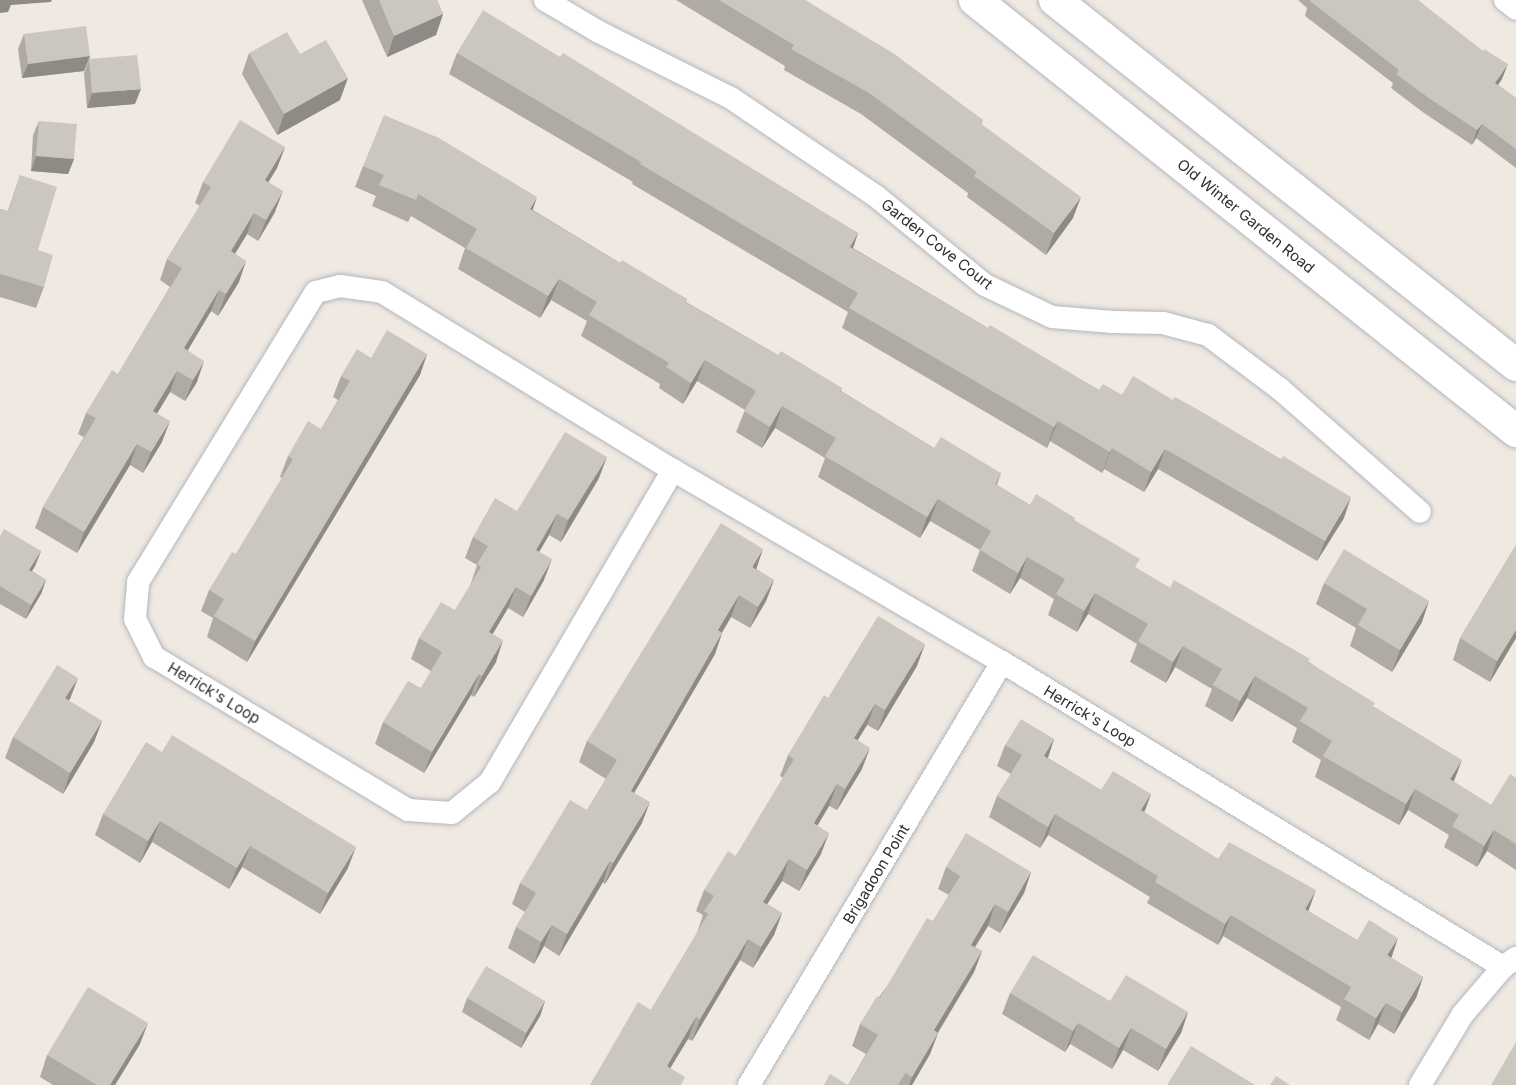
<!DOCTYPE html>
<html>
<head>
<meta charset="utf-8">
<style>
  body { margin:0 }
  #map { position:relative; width:1516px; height:1085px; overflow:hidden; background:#efe9e1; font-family:Inter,sans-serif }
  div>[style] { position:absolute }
  .roads { filter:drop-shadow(0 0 2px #b4b7c1) drop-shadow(0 0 2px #b4b7c1) }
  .street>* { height:22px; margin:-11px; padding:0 11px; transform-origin:11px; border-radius:11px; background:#fff }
  .secondary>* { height:32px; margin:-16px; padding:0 16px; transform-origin:16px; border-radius:16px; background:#fff }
  .wall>* { inset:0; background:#afaba4 }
  .shaded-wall>* { inset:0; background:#8e8b86 }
  .building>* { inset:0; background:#cbc7bf }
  span { translate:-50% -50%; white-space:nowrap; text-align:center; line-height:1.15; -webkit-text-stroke:4.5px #fff; paint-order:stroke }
  .street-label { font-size:15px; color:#2e2e2e }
</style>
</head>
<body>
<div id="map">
  <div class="roads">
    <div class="street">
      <i style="left:545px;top:0;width:63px;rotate:30.7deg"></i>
      <i style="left:599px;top:32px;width:148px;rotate:26.6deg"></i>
      <i style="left:731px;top:98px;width:176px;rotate:34.1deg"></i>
      <i style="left:877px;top:197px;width:139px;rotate:39.2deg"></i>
      <i style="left:985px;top:285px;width:74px;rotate:25.5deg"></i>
      <i style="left:1052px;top:317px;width:61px;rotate:4.7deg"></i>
      <i style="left:1113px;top:322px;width:50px;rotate:1.1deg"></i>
      <i style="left:1163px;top:323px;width:47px;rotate:14.9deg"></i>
      <i style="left:1208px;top:335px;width:90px;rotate:36.9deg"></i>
      <i style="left:1280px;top:389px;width:186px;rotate:41.3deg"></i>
      <i style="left:1505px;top:0;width:14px;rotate:39deg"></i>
      <i style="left:673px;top:470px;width:362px;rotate:120.4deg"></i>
      <i style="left:490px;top:782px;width:49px;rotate:140.8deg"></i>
      <i style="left:452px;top:813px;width:44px;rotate:-176.1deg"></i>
      <i style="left:408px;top:810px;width:297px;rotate:-148.9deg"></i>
      <i style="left:154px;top:657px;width:42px;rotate:-116.6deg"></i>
      <i style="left:135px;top:619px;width:37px;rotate:-85deg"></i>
      <i style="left:138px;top:582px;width:340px;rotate:-58.5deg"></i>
      <i style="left:316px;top:292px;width:25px;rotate:-14deg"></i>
      <i style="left:340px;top:286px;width:42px;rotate:8.1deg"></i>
      <i style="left:382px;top:292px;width:341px;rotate:31.5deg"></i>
      <i style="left:673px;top:470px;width:381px;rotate:30.3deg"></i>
      <i style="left:1002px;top:662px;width:587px;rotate:31.33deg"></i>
      <i style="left:749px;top:1085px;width:493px;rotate:-59.1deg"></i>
      <i style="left:1420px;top:1085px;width:83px;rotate:-58.8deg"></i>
      <i style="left:1463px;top:1014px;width:62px;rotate:-49.6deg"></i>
      <i style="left:1503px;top:967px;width:16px;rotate:-35deg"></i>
    </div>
    <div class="secondary">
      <i style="left:975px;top:0;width:692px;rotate:38.54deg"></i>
      <i style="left:1055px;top:0;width:588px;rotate:38.37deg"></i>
    </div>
  </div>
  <div class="wall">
    <i style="clip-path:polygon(362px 0,437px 0,443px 14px,436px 35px,387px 57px)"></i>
    <i style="clip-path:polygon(676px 0,805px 0,983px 120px,981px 124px,1073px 218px,1046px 255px,967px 197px,968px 193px,861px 114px,784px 70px,785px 66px)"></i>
    <i style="clip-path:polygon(1298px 0,1418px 0,1502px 79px,1498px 85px,1516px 98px,1516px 168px,1476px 138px,1472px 145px,1424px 113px,1391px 88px,1393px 83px,1305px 16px,1307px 8px)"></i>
    <i style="clip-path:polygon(24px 34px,90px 56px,84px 71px,22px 78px,18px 49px)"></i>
    <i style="clip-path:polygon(249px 53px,300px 54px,340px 100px,277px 135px,242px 74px)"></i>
    <i style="clip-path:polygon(457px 53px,560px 57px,858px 233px,853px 248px,988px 328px,1099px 390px,1122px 395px,1344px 518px,1317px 561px,1158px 469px,1144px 492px,1104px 469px,1102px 473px,1050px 441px,1047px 448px,842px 328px,848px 312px,632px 184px,633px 182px,449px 74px)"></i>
    <i style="clip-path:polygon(89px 59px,135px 104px,87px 108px,84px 73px)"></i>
    <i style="clip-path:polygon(39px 121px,74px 159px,68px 174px,31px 171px,33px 135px)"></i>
    <i style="clip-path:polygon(285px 147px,277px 168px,268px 182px,275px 212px,258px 241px,247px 234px,235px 254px,239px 282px,218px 316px,211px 311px,188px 350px,197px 382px,185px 401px,170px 392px,157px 413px,162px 442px,143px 473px,130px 465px,77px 553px,35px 528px,43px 507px,84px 437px,78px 434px,86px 413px,118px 374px,170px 287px,160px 280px,167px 259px,200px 206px,195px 203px,203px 182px)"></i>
    <i style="clip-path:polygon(363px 166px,533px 210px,620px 263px,687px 299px,686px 302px,778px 355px,842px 388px,841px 391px,934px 448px,1001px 473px,997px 485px,1030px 505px,1074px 520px,1136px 568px,1170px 588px,1309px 662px,1373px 707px,1454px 782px,1491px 805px,1516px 778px,1516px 870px,1487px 851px,1477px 867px,1444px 847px,1449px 835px,1408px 810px,1399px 825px,1315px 777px,1321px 760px,1292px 742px,1297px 728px,1247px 698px,1232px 722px,1205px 706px,1212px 689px,1175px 667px,1166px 683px,1130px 662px,1137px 644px,1088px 614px,1077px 632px,1048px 615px,1054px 599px,1020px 578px,1010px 594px,972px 571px,980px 550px,930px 521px,920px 538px,818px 477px,825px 458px,775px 428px,762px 448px,736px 432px,745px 410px,697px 381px,683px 404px,659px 388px,660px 384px,581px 336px,587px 321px,551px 300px,540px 318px,458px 269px,465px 248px,411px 216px,408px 222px,372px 206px,376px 196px,355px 187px)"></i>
    <i style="clip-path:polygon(20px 175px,38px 250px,44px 287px,36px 308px,0 297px,0 209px,8px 211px)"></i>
    <i style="clip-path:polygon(427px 354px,420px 375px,247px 662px,207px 637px,213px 618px,201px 611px,209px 590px,236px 554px,282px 478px,280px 477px,288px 456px,321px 429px,338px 400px,333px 397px,341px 376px,371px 358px)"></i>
    <i style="clip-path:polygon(599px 478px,561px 542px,549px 535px,539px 552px,544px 580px,523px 617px,508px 608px,493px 634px,496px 662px,474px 697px,471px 695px,424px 773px,375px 744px,383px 722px,421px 688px,431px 671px,411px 659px,419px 638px,455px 610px,470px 586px,477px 565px,465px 558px,473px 537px,517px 511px)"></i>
    <i style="clip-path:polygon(0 536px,41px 551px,35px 566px,32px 571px,46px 580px,41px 594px,26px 619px,0 604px)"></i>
    <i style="clip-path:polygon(1516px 545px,1516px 638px,1490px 682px,1453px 660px,1460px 638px)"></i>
    <i style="clip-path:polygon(756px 569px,774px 580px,766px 601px,750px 628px,731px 617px,722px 633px,715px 654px,634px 793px,642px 823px,605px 884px,603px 882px,559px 956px,544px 946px,534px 964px,508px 948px,516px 927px,525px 912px,512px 904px,520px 883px,587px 810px,606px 779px,579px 762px,587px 741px)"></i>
    <i style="clip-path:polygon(1324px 583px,1422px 622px,1392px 672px,1350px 646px,1356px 628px,1316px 604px)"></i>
    <i style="clip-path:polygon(917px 666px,878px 731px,867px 725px,858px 740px,862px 769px,837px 810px,829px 806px,817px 826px,821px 854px,799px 891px,782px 881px,767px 904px,782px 913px,774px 935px,753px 968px,740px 960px,692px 1041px,688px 1039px,670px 1068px,590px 1085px,651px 1010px,697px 933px,703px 915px,696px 911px,704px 890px,736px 856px,783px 778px,780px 776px,788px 755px,828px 698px)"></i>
    <i style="clip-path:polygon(69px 701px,102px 721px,94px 742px,63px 794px,5px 758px,13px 737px)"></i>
    <i style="clip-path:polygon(1054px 739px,1048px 758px,1101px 790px,1151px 794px,1144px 813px,1218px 859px,1308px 911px,1357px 940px,1391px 958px,1423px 977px,1416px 998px,1394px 1034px,1378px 1024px,1369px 1040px,1336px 1020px,1341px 1007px,1223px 936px,1218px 945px,1147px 903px,1150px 897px,1048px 835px,1040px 848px,989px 817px,997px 796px,1011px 774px,997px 766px,1005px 745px)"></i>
    <i style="clip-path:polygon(162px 752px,348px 868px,320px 914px,242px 867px,229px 889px,152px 842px,140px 863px,95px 835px,103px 814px)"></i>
    <i style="clip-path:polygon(946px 867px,1031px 872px,1024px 893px,1000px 933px,988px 926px,975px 947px,982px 951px,974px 972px,938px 1033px,930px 1054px,912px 1085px,824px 1085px,848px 1085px,866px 1054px,852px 1046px,860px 1024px,933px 921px,949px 895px,938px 889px)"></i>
    <i style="clip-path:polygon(1010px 993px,1110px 1001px,1188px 1012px,1181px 1033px,1158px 1071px,1123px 1050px,1112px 1069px,1070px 1044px,1065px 1052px,1002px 1014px)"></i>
    <i style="clip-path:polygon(467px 998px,545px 1001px,540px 1016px,521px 1048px,462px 1012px)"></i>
    <i style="clip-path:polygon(140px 1044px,115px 1085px,53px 1085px,40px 1077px,47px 1055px)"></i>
  </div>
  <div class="shaded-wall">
    <i style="clip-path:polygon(0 0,52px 0,51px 2px,11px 5px,8px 12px,0 13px)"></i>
    <i style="clip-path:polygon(443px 14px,436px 35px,387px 57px,394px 36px)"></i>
    <i style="clip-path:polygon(90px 56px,84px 71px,22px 78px,28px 64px)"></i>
    <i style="clip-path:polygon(1508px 64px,1502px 79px,1490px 97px,1495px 83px)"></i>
    <i style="clip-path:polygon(348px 78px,340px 100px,277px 135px,284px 114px)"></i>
    <i style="clip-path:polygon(141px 89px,135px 104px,87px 108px,92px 93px)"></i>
    <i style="clip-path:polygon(1482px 124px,1476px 138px,1472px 145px,1477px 130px)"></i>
    <i style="clip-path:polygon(285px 147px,277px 168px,257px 201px,265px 180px)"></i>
    <i style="clip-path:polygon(36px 156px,74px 159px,68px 174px,31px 171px)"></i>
    <i style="clip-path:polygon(283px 191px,275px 212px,258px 241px,266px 220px)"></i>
    <i style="clip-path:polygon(537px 197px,530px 218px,530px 209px)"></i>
    <i style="clip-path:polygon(1081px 197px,1073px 218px,1046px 255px,1054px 233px)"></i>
    <i style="clip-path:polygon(254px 213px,247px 234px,223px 273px,231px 251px)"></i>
    <i style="clip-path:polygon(858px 233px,851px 254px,850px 247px)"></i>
    <i style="clip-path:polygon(246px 261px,239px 282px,218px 316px,226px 294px)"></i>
    <i style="clip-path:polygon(559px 279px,551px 300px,540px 318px,548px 296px)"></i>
    <i style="clip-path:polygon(219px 290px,211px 311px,176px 370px,184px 348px)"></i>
    <i style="clip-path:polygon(427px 354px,420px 375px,247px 662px,255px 641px)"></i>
    <i style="clip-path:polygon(705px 360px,697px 381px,683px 404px,691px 383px)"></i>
    <i style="clip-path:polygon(204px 361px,197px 382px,185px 401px,193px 380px)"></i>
    <i style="clip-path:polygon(177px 371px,170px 392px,146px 432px,153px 411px)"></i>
    <i style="clip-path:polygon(782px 406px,775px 428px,762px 448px,770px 427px)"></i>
    <i style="clip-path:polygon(170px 421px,162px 442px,143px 473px,151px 452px)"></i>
    <i style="clip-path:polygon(1058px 421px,1050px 441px,1047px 448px,1054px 427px)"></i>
    <i style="clip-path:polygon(137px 444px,130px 465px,77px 553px,84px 532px)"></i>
    <i style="clip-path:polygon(1112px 448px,1104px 469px,1102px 473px,1110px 452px)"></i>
    <i style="clip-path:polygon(1165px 449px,1158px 469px,1144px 492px,1151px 472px)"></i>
    <i style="clip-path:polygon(607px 457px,599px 478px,561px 542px,568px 520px)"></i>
    <i style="clip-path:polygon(1351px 497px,1344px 518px,1317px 561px,1325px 541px)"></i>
    <i style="clip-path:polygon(938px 499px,930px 521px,920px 538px,927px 517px)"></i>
    <i style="clip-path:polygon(557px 514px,549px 535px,528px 571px,536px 550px)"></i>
    <i style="clip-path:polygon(763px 549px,756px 570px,752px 567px)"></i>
    <i style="clip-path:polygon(41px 551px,35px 566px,24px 584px,29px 570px)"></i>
    <i style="clip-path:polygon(1027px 557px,1020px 578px,1010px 594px,1018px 573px)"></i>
    <i style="clip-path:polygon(552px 559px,544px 580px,523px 617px,531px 596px)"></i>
    <i style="clip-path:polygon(46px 580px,41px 594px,26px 619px,31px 605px)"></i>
    <i style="clip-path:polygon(774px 580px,766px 601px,750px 628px,758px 607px)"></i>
    <i style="clip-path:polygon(516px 587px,508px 608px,481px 653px,489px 632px)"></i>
    <i style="clip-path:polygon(1095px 593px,1088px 614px,1077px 632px,1084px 611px)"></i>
    <i style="clip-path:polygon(739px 595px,731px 617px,710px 652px,718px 630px)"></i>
    <i style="clip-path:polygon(1429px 601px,1422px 622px,1392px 672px,1400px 650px)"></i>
    <i style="clip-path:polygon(1516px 630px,1516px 638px,1490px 682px,1497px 661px)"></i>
    <i style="clip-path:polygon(722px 633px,715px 654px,623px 812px,631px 791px)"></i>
    <i style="clip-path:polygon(503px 640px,496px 662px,474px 697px,482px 676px)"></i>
    <i style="clip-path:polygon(925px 644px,917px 666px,878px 731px,885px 710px)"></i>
    <i style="clip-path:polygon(1183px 646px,1175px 667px,1166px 683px,1173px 662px)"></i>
    <i style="clip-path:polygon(479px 674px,471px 695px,424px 773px,432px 752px)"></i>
    <i style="clip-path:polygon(1255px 676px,1247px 698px,1232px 722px,1240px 701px)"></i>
    <i style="clip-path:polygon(78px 678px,70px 699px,57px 719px,65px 698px)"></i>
    <i style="clip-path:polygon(875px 704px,867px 725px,846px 759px,854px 738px)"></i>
    <i style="clip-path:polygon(102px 721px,94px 742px,63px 794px,70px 773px)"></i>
    <i style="clip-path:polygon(1054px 739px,1047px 760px,1044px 756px)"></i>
    <i style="clip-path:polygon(870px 748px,862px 769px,837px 810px,845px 789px)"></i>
    <i style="clip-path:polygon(1462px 760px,1454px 781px,1443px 801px,1450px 779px)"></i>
    <i style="clip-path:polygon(837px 784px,829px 806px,806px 845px,814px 823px)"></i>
    <i style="clip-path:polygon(1415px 789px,1408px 810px,1399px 825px,1406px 804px)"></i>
    <i style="clip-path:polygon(1151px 794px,1143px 815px,1141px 810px)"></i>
    <i style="clip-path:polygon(650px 802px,642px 823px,605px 884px,613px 863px)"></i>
    <i style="clip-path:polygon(1055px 814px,1048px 835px,1040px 848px,1048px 827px)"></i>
    <i style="clip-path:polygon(160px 821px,152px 842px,140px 863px,148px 841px)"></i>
    <i style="clip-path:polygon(1494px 830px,1487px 851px,1477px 867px,1484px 846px)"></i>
    <i style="clip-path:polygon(829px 833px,821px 854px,799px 891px,807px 870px)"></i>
    <i style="clip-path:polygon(250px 846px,242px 867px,229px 889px,237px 868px)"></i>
    <i style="clip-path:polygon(356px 847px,348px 868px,320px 914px,328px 893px)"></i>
    <i style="clip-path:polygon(789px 859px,782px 881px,755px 923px,763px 902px)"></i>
    <i style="clip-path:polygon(610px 861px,603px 882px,559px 956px,567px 934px)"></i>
    <i style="clip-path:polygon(1031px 872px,1024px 893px,1000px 933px,1008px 912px)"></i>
    <i style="clip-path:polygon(1316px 890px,1308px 912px,1305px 909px)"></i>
    <i style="clip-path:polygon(995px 904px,988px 926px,963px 966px,971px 945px)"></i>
    <i style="clip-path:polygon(782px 913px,774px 935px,753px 968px,761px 947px)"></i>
    <i style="clip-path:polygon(1231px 915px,1223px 936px,1218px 945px,1225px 924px)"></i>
    <i style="clip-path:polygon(552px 925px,544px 946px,534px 964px,541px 942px)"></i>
    <i style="clip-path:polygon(1398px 938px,1391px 959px,1387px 955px)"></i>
    <i style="clip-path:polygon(748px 939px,740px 960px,692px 1041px,700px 1019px)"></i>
    <i style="clip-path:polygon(982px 951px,974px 972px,926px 1052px,934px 1030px)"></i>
    <i style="clip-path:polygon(1423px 977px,1416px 998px,1394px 1034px,1402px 1012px)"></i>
    <i style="clip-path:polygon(545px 1001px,540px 1016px,521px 1048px,526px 1033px)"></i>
    <i style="clip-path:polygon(1386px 1003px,1378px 1024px,1369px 1040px,1376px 1018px)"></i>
    <i style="clip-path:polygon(1188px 1012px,1181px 1033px,1158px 1071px,1166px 1049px)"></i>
    <i style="clip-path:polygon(696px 1017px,688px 1039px,660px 1085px,667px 1066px)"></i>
    <i style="clip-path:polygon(148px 1023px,140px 1044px,115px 1085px,110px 1085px)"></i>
    <i style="clip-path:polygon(1078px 1023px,1070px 1044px,1065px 1052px,1073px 1031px)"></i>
    <i style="clip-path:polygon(1131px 1028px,1123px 1050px,1112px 1069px,1119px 1048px)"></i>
    <i style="clip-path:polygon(938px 1033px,930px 1054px,912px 1085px,909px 1085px,912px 1077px)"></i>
  </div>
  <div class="building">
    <i style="clip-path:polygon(379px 0,437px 0,443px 14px,394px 36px)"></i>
    <i style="clip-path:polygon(719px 0,805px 0,893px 53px,983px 120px,980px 123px,1081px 197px,1054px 233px,974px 176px,977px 172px,869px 93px,791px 49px,794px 45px)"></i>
    <i style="clip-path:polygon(1311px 0,1418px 0,1483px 51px,1484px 49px,1508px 64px,1495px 83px,1516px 98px,1516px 149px,1482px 124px,1477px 130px,1430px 99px,1396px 74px,1399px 70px,1310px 1px)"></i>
    <i style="clip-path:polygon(483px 10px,560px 57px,563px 53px,858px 233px,850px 247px,988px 328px,990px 325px,1099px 390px,1103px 384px,1122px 395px,1133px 376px,1173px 400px,1175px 397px,1202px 412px,1281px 459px,1283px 456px,1351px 497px,1325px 541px,1165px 449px,1151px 472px,1112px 448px,1110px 452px,1058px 421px,1054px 427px,849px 308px,858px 293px,640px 164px,641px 162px,457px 53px)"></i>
    <i style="clip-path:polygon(86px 26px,90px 56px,28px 64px,24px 34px)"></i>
    <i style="clip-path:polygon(287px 32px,300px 54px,326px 40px,348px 78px,284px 114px,249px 53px)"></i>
    <i style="clip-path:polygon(137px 55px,141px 89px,92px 93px,89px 59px)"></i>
    <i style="clip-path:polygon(384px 115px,439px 138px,537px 197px,530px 209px,620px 263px,622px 260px,687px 299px,685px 302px,778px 355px,781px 351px,842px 388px,840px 391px,934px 448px,941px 437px,1001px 473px,995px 484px,1030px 505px,1036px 494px,1075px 518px,1074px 520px,1140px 559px,1135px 567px,1170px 588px,1174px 580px,1310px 659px,1308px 662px,1375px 703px,1373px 706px,1462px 760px,1450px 779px,1491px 805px,1510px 774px,1516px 778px,1516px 844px,1494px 830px,1484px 846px,1452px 826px,1459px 815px,1415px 789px,1406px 804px,1323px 756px,1332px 741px,1300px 721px,1308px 708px,1255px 676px,1240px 701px,1213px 685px,1222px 669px,1183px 646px,1173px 662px,1138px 641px,1148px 624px,1095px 593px,1084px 611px,1056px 594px,1065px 579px,1027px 557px,1018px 573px,980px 550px,991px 531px,938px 499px,927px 517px,825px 456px,836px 438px,782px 406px,770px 427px,744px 411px,756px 391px,705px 360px,691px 383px,666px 367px,669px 363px,589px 315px,597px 302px,559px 279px,548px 296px,466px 248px,477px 229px,418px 194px,416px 200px,379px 185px,384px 175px,363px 166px)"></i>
    <i style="clip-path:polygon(240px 120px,285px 147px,265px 180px,283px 191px,266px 220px,254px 213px,231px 251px,246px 261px,226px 294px,219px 290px,184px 348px,204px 361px,193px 380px,177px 371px,153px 411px,170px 421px,151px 452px,137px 444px,84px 532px,43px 507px,96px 418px,86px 413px,112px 370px,118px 374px,182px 268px,167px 259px,211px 187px,203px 182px)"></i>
    <i style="clip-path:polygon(39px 121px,77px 124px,74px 159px,36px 156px)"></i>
    <i style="clip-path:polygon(20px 175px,57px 187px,38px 250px,53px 255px,44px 287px,0 274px,0 209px,9px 211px)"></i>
    <i style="clip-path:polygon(387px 330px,427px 354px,255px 641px,214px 616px,224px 599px,209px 590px,232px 552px,236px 554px,293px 459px,288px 456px,308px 421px,321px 429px,350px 381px,341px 376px,357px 349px,371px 358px)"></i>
    <i style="clip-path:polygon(565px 432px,607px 457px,568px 520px,557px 514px,536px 550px,552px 559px,531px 596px,516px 587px,489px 632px,503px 640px,482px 676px,479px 674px,432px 752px,383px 722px,408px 681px,421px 688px,442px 652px,419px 638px,441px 602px,455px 610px,481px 567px,477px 564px,488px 546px,473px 537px,495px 498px,517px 511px)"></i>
    <i style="clip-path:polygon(721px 523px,763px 549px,752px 567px,774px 580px,758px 607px,739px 595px,718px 630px,722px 633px,631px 791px,650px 802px,613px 863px,610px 861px,567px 934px,552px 925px,541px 942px,516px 927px,536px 893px,520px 883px,570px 800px,587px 810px,617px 760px,587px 741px)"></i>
    <i style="clip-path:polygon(4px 529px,41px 551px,29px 570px,46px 580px,31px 605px,0 586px,0 536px)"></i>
    <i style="clip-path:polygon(1516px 545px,1516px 630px,1497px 661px,1460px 638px)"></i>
    <i style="clip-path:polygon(1344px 549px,1429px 601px,1400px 650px,1358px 625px,1367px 609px,1324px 583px)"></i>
    <i style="clip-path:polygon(878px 616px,925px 644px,885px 710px,875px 704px,854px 738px,870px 748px,845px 789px,837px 784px,814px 823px,829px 833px,807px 870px,789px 859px,763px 902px,782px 913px,761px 947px,748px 939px,700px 1019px,696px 1017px,667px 1066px,685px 1077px,681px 1085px,590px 1085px,638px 1002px,651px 1010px,708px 914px,704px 911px,714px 896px,704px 890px,728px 851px,736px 856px,794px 759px,788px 755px,824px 695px,828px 698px)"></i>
    <i style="clip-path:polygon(57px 665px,78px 678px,65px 698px,102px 721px,70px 773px,13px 737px)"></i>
    <i style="clip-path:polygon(1021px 719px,1054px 739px,1044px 756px,1101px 790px,1113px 771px,1151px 794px,1141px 810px,1218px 859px,1229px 842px,1316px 890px,1305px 909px,1357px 940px,1369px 920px,1398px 938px,1387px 955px,1423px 977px,1402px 1012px,1386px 1003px,1376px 1018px,1344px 999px,1351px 987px,1231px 915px,1225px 924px,1155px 882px,1158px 876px,1055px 814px,1048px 827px,997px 796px,1022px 755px,1005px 745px)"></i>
    <i style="clip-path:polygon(172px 735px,356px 847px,328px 893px,250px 846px,237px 868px,160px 821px,148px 841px,103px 814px,146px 742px,162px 752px)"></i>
    <i style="clip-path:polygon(966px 833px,1031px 872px,1008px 912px,995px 904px,971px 945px,982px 951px,934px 1030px,938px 1033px,912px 1077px,905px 1073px,898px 1085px,824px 1085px,830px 1074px,848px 1085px,878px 1035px,860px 1024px,877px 996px,880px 998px,927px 918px,933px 921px,960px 876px,946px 867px)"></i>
    <i style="clip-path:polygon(1033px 955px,1110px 1001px,1126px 975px,1188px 1012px,1166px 1049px,1131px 1028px,1119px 1048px,1078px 1023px,1073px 1031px,1010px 993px)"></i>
    <i style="clip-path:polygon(486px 966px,545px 1001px,526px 1033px,467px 998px)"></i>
    <i style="clip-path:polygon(88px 987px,148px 1023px,110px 1085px,97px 1085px,47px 1055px)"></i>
    <i style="clip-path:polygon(1516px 1042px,1516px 1085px,1491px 1085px)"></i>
    <i style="clip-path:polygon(1191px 1046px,1255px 1085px,1167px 1085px)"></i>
    <i style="clip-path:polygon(1276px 1076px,1290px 1085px,1270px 1085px)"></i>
  </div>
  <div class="street-label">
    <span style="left:1246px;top:216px;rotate:39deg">Old Winter Garden Road</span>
    <span style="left:937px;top:244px;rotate:38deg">Garden Cove Court</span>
    <span style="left:214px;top:693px;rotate:31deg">Herrick's Loop</span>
    <span style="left:1090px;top:716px;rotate:31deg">Herrick's Loop</span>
    <span style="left:876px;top:874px;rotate:-59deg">Brigadoon Point</span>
  </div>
</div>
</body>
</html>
